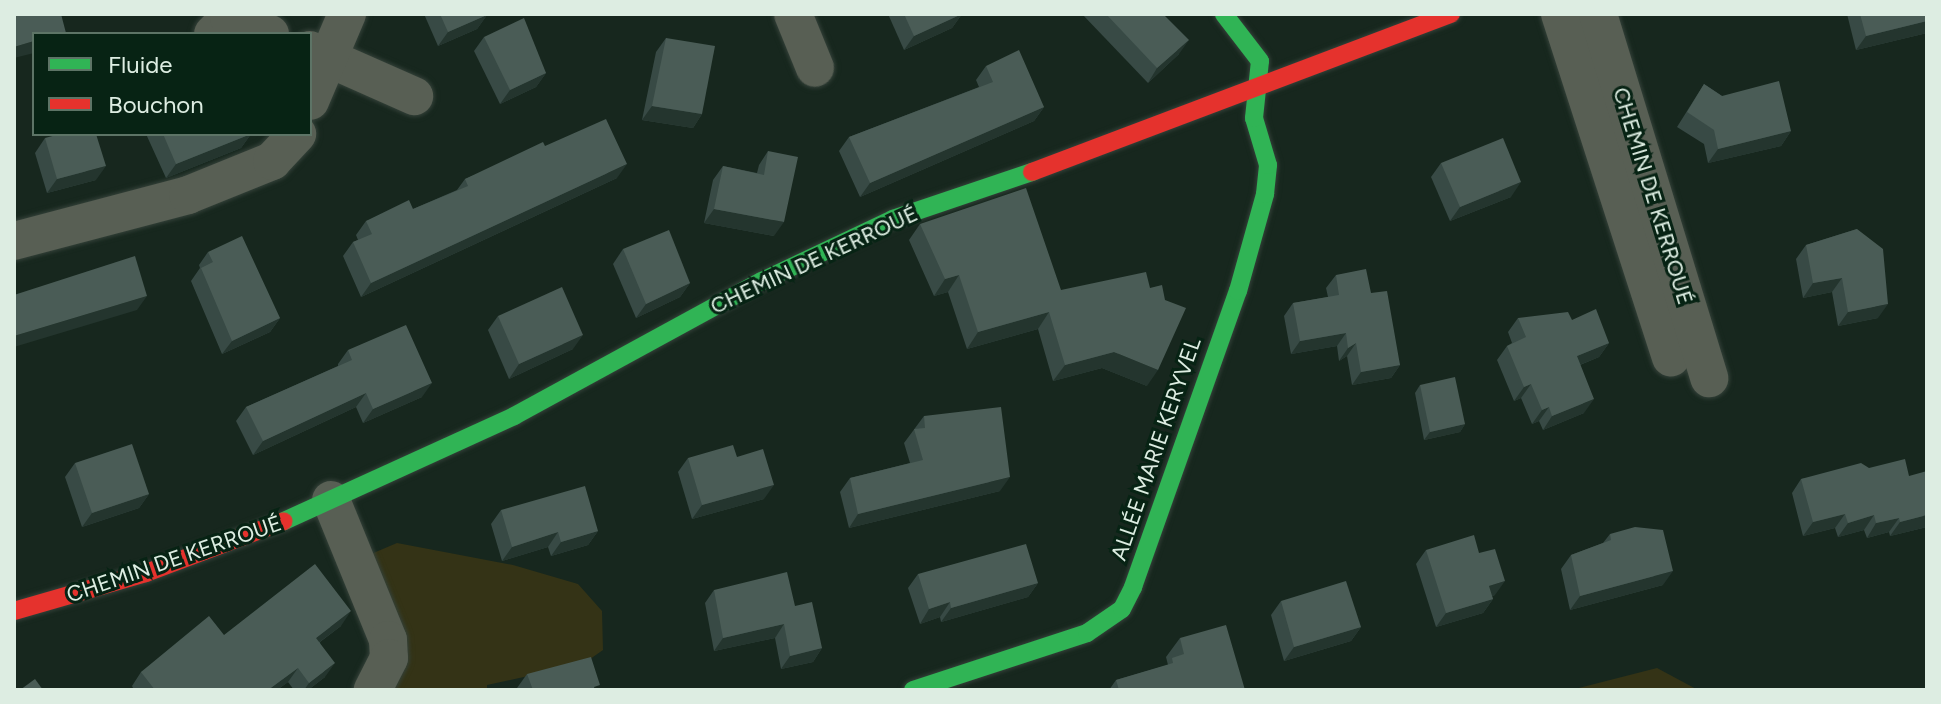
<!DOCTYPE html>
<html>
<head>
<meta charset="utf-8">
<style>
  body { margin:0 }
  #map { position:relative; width:1941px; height:704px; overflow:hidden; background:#17271e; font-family:Figtree,sans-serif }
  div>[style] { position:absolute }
  .green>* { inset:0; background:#343316 }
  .roads { filter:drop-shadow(0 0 2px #344139) drop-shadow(0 0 2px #344139) }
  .street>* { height:38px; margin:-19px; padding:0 19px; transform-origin:19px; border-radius:19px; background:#585f54 }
  .fast>* { height:18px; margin:-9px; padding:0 9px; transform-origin:9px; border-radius:9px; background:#30b455 }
  .jam>* { height:18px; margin:-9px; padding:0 9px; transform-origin:9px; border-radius:9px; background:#e5322d }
  .wall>* { inset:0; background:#384a45 }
  .shaded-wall>* { inset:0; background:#24352e }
  .building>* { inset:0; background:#4a5c56 }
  span { translate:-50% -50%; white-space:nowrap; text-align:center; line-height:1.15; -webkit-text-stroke:6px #072314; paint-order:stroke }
  .street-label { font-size:22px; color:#ddede2 }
  .frame { position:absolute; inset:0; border:16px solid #ddede2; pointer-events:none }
  .legend { position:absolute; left:32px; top:32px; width:280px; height:104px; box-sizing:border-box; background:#072314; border:2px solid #5d7466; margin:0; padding:10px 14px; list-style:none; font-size:24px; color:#ddede2 }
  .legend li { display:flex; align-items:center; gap:16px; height:40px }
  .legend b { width:40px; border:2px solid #5d7466 }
</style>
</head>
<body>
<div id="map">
  <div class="green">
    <i style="clip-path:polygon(397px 543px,513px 565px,578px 584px,602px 611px,603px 650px,583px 664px,487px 685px,487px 690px,392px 690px,400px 641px,371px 554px)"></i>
    <i style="clip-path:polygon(1657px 668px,1698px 690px,1571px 690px)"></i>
  </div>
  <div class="roads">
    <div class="street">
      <i style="left:793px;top:14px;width:58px;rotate:67.8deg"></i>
      <i style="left:1560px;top:14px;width:361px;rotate:72.1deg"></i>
      <i style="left:1598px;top:14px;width:381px;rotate:73deg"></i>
      <i style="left:213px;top:34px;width:23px;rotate:-45deg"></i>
      <i style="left:229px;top:18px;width:44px;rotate:21.3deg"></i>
      <i style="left:310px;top:50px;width:114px;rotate:23.9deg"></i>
      <i style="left:310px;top:101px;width:95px;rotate:-67deg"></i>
      <i style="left:14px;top:241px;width:180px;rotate:-14.8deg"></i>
      <i style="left:188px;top:195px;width:91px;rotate:-22deg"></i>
      <i style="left:272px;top:161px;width:37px;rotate:-47deg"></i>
      <i style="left:331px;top:500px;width:151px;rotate:67.8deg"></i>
      <i style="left:388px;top:640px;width:18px;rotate:87deg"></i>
      <i style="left:389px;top:658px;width:36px;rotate:117deg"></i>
    </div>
    <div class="fast">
      <i style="left:284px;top:521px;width:253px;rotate:-24.5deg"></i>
      <i style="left:514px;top:416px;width:282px;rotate:-28.6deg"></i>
      <i style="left:762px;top:281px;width:145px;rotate:-25.3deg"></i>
      <i style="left:893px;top:219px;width:147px;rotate:-18.7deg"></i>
      <i style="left:913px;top:690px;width:183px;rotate:-18.1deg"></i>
      <i style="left:1087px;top:633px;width:42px;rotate:-34.4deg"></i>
      <i style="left:1122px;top:609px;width:25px;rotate:-63deg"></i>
      <i style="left:1133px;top:587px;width:314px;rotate:-70.5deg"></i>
      <i style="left:1238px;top:291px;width:101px;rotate:-74.4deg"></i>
      <i style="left:1265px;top:194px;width:29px;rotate:-84deg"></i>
      <i style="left:1268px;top:165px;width:49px;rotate:-106.6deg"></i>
      <i style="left:1254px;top:118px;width:57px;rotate:-84deg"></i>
      <i style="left:1260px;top:61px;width:59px;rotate:-127.5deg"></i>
    </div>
    <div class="jam">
      <i style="left:1032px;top:172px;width:448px;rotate:-20.7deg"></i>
      <i style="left:14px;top:611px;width:137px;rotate:-16.1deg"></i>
      <i style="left:146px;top:573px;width:147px;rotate:-20.6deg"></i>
    </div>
  </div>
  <div class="wall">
    <i style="clip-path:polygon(424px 14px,487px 14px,487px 15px,477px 29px,438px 46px)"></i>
    <i style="clip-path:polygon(888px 14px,962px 14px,952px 28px,904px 50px)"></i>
    <i style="clip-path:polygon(1082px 14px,1163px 14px,1179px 54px,1148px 83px)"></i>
    <i style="clip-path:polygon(1847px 14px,1927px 14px,1927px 33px,1856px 50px)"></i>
    <i style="clip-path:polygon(484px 37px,546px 73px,536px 87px,500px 104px,474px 51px)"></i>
    <i style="clip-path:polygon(666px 38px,702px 114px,693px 128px,642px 120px,656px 52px)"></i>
    <i style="clip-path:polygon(986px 66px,1044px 107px,1034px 121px,860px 197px,839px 151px,849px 137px,979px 87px,976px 80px)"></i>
    <i style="clip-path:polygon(1704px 84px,1722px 96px,1791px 131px,1781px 146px,1708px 163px,1704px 144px,1677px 127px)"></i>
    <i style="clip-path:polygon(146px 134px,251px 134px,241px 148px,166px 178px)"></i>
    <i style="clip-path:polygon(45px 138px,96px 180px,47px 193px,35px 153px)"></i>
    <i style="clip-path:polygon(545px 146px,617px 178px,361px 297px,343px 256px,353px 242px,358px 240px,356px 235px,366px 221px,413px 209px,457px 190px,465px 179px)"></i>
    <i style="clip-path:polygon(768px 151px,774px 236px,704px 223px,713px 180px,723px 166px,757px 173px,759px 165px)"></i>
    <i style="clip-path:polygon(1441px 163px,1511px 197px,1450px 221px,1431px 177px)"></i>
    <i style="clip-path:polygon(920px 224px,1061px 290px,1147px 386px,1102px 368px,1053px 381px,1038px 329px,967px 349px,948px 292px,934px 296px,909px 240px)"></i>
    <i style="clip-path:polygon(1857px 229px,1878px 318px,1838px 326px,1832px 292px,1803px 298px,1796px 259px,1806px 245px)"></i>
    <i style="clip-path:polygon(623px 249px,690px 283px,680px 297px,636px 318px,613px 264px)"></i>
    <i style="clip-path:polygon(208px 252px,280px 318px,270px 332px,222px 354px,191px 281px,200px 268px,199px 265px)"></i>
    <i style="clip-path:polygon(1336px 275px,1371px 293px,1400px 365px,1391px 378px,1352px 385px,1347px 356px,1339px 361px,1337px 346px,1291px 354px,1284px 316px,1293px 303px,1328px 297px,1326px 288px)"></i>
    <i style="clip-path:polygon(498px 316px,573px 349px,509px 379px,488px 330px)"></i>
    <i style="clip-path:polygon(1518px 318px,1572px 320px,1609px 343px,1599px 357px,1580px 365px,1584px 413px,1543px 430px,1539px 421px,1532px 424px,1521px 398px,1514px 401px,1497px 360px,1507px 346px,1512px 343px,1508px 332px)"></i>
    <i style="clip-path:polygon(348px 350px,422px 397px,363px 423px,356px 407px,253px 455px,236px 421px,246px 407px,338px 366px,338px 364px)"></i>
    <i style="clip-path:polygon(1420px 385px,1465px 424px,1460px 432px,1424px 440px,1415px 393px)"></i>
    <i style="clip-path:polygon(924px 416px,1000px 491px,849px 528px,840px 492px,850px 478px,910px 463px,904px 443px)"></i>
    <i style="clip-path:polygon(737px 457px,764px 499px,692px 519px,678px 472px,688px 458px)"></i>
    <i style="clip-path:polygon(75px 463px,149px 494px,139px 508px,82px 527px,65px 477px)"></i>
    <i style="clip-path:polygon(1869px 468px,1909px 476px,1927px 527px,1890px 536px,1889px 532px,1867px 538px,1864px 530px,1838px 537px,1835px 528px,1803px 536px,1792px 493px,1801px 479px)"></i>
    <i style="clip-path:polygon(501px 510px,598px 531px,588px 545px,551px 556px,548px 547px,502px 561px,491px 524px)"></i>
    <i style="clip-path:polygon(1610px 534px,1663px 585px,1570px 610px,1561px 569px,1571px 555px,1603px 543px)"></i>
    <i style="clip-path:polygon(1426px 550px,1495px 595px,1492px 596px,1493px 599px,1483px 613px,1436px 627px,1416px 564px)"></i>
    <i style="clip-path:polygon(918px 574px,1038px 583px,1028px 597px,941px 622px,940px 617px,920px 624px,908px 588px)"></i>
    <i style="clip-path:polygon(714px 590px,795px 606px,822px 648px,813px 662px,781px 669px,775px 638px,714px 651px,705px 603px)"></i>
    <i style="clip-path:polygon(1281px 601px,1361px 627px,1351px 641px,1284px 661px,1271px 615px)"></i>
    <i style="clip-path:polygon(341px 626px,320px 642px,325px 677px,308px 690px,294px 690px,288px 682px,277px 690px,134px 690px,132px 686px,141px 672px,224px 635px)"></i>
    <i style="clip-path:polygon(1180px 638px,1245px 690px,1109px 690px,1116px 680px,1168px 665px,1166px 657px)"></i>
    <i style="clip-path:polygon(527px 674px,596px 690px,518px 690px,517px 688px)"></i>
  </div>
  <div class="shaded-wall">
    <i style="clip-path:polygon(962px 14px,952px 28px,904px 50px,914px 36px)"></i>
    <i style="clip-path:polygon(487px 15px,477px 29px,438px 46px,448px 32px)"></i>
    <i style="clip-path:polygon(1927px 21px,1927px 33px,1856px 50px,1866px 36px)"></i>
    <i style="clip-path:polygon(1189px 40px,1179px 54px,1148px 83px,1157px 68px)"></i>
    <i style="clip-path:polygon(34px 41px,34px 53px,14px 58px,14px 47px)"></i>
    <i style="clip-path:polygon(546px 73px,536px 87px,500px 104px,510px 90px)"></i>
    <i style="clip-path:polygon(652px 106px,702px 114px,693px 128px,642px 120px)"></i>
    <i style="clip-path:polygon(1044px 107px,1034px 121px,860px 197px,870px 183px)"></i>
    <i style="clip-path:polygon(1791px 131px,1781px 146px,1708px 163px,1718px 149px)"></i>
    <i style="clip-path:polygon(251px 134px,241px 148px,166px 178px,176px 164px)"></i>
    <i style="clip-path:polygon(627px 164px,617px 178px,361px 297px,371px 283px)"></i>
    <i style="clip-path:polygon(106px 166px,96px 180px,47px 193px,57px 179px)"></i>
    <i style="clip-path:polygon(1521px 182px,1511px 197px,1450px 221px,1460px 207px)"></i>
    <i style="clip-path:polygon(714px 209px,784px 222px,774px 236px,704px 223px)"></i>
    <i style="clip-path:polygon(959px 275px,948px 292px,934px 296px,945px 279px)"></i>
    <i style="clip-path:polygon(1842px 278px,1832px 292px,1803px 298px,1813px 283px)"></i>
    <i style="clip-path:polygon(690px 283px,680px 297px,636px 318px,646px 304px)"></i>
    <i style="clip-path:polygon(147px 296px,137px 310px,14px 347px,14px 336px)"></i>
    <i style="clip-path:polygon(1888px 304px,1878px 318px,1838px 326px,1848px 312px)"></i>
    <i style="clip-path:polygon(1049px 312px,1038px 329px,967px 349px,978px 332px)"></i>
    <i style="clip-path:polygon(280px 318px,270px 332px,222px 354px,232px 341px)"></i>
    <i style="clip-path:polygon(1346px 333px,1337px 346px,1291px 354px,1300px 341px)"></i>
    <i style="clip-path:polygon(583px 335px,573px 349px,509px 379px,519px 364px)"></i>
    <i style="clip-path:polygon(1356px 343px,1347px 356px,1339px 361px,1348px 348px)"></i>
    <i style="clip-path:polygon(1609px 343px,1599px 357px,1567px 370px,1577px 356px)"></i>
    <i style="clip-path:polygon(1114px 352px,1158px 370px,1147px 386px,1102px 368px,1053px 381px,1065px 365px)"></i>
    <i style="clip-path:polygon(1400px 365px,1391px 378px,1352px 385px,1361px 372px)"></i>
    <i style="clip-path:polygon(432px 383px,422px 397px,363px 423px,373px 409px)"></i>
    <i style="clip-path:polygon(1531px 384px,1521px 398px,1514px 401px,1524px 387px)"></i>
    <i style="clip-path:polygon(366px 393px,356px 407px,253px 455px,263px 441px)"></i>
    <i style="clip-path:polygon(1594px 399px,1584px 413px,1543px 430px,1552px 416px)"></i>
    <i style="clip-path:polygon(1549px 407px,1539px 421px,1532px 424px,1542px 410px)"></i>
    <i style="clip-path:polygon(1465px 424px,1460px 432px,1424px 440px,1430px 432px)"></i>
    <i style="clip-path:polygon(1010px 477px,1000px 491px,849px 528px,858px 514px)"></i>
    <i style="clip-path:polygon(774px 485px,764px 499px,692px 519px,702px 505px)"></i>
    <i style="clip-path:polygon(149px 494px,139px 508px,82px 527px,92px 513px)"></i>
    <i style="clip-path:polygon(1845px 514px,1835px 528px,1803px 536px,1813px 522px)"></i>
    <i style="clip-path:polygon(1874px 515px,1864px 530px,1838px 537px,1848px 523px)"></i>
    <i style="clip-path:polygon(1927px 515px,1927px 527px,1890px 536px,1900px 522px)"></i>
    <i style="clip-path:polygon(1899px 518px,1889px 532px,1867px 538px,1876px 523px)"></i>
    <i style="clip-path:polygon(598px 531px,588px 545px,551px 556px,561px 542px)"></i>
    <i style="clip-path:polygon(558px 532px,548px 547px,502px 561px,512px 547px)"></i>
    <i style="clip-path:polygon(1673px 571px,1663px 585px,1570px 610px,1580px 596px)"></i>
    <i style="clip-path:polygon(1505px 581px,1495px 595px,1479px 600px,1489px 586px)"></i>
    <i style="clip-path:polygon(1038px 583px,1028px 597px,941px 622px,951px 608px)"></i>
    <i style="clip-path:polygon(1493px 599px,1483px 613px,1436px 627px,1446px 613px)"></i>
    <i style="clip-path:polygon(950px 602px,940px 617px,920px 624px,929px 609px)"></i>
    <i style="clip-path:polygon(351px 611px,341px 626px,306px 652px,316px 638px)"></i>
    <i style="clip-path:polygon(784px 624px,775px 638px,714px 651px,723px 638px)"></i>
    <i style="clip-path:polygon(1361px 627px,1351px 641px,1284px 661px,1294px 647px)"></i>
    <i style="clip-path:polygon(822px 648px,813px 662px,781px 669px,790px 656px)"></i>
    <i style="clip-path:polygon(335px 663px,325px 677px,308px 690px,304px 690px,309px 683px)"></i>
    <i style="clip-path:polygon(298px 668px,288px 682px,277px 690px,268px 690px)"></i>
  </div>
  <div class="building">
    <i style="clip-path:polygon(14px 14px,61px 14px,66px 33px,62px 34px,34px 34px,34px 41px,14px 47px)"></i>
    <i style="clip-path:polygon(440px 14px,487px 14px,487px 15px,448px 32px)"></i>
    <i style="clip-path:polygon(904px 14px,962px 14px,914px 36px)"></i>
    <i style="clip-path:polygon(1106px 14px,1163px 14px,1189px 40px,1157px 68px)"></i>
    <i style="clip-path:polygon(1860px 14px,1927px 14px,1927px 21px,1866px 36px)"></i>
    <i style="clip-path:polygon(524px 18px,546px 73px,510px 90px,484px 37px)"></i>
    <i style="clip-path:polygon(666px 38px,715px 46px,702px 114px,652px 106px)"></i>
    <i style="clip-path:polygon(1019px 50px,1044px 107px,870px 183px,849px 137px,993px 82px,986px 66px)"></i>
    <i style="clip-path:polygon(1779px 81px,1791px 131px,1718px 149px,1714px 130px,1687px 112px,1704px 84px,1722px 96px)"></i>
    <i style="clip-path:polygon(606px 119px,627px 164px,371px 283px,353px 242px,372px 234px,366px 221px,409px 200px,413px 209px,468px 186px,465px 179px,543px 142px,545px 146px)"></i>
    <i style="clip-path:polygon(60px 134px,96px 134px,106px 166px,57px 179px,45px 138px)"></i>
    <i style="clip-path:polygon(163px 134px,251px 134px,176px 164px)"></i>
    <i style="clip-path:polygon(1503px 138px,1521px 182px,1460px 207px,1441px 163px)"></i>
    <i style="clip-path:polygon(768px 151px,798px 157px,784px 222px,714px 209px,723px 166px,764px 175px)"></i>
    <i style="clip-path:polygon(1026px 188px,1061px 290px,1146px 272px,1150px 288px,1162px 285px,1165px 300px,1186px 308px,1158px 370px,1114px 352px,1065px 365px,1049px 312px,978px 332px,959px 275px,945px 279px,920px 224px)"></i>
    <i style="clip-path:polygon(1857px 229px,1883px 249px,1888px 304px,1848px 312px,1842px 278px,1813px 283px,1806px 245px)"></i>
    <i style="clip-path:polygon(669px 230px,690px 283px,646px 304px,623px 249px)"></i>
    <i style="clip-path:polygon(242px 236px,280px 318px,232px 341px,201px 268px,213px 262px,208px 252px)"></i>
    <i style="clip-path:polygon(135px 256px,147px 296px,14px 336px,14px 295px)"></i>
    <i style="clip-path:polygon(1366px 269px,1371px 293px,1387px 291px,1400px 365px,1361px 372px,1356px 343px,1348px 348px,1346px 333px,1300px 341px,1293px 303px,1339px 295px,1336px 275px)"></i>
    <i style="clip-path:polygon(562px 287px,583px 335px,519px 364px,498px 316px)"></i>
    <i style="clip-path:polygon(1596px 309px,1609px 343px,1577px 356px,1594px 399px,1552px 416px,1549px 407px,1542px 410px,1531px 384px,1524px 387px,1507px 346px,1526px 337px,1518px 318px,1568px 312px,1572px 320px)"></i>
    <i style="clip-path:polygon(406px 325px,432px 383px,373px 409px,366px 393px,263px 441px,246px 407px,352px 360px,348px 350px)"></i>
    <i style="clip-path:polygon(1455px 377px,1465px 424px,1430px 432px,1420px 385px)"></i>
    <i style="clip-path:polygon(1001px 407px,1010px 477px,858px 514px,850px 478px,923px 460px,914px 429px,925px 428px,924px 416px)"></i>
    <i style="clip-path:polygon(132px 444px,149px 494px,92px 513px,75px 463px)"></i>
    <i style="clip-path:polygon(733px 445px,737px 457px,763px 449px,774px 485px,702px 505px,688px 458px)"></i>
    <i style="clip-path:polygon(1905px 459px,1909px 476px,1927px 471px,1927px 515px,1900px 522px,1899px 518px,1876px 523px,1874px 515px,1848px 523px,1845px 514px,1813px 522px,1801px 479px,1861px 463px,1869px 468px)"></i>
    <i style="clip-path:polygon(585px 486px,598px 531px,561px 542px,558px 532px,512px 547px,501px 510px)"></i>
    <i style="clip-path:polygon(1635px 527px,1663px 530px,1673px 571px,1580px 596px,1571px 555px,1611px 540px,1610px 534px)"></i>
    <i style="clip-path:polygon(1474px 535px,1479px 553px,1495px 549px,1505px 581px,1489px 586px,1493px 599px,1446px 613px,1426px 550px)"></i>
    <i style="clip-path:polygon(1026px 544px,1038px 583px,951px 608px,950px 602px,929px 609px,918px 574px)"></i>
    <i style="clip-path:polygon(315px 564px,351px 611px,316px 638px,335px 663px,309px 683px,298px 668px,268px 690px,155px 690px,141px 672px,209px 616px,224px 635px)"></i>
    <i style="clip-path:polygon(787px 572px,795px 606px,812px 602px,822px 648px,790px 656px,784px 624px,723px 638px,714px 590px)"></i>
    <i style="clip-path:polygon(1346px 581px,1361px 627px,1294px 647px,1281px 601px)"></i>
    <i style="clip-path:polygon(1226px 625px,1245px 690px,1119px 690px,1116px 680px,1173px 663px,1172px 658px,1184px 654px,1180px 638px)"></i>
    <i style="clip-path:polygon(591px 657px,600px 685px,594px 687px,595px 690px,533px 690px,527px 674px)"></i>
    <i style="clip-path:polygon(35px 679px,43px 690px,20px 690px)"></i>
  </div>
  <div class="street-label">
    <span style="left:1653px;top:196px;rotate:73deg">CHEMIN DE KERROUÉ</span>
    <span style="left:814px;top:260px;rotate:-25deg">CHEMIN DE KERROUÉ</span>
    <span style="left:1156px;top:449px;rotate:-71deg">ALLÉE MARIE KERYVEL</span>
    <span style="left:174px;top:559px;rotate:-19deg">CHEMIN DE KERROUÉ</span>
  </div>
  <div class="frame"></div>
  <ul class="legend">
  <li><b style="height:10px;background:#30b455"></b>Fluide</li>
  <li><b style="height:10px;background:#e5322d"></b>Bouchon</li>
  </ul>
</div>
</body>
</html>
